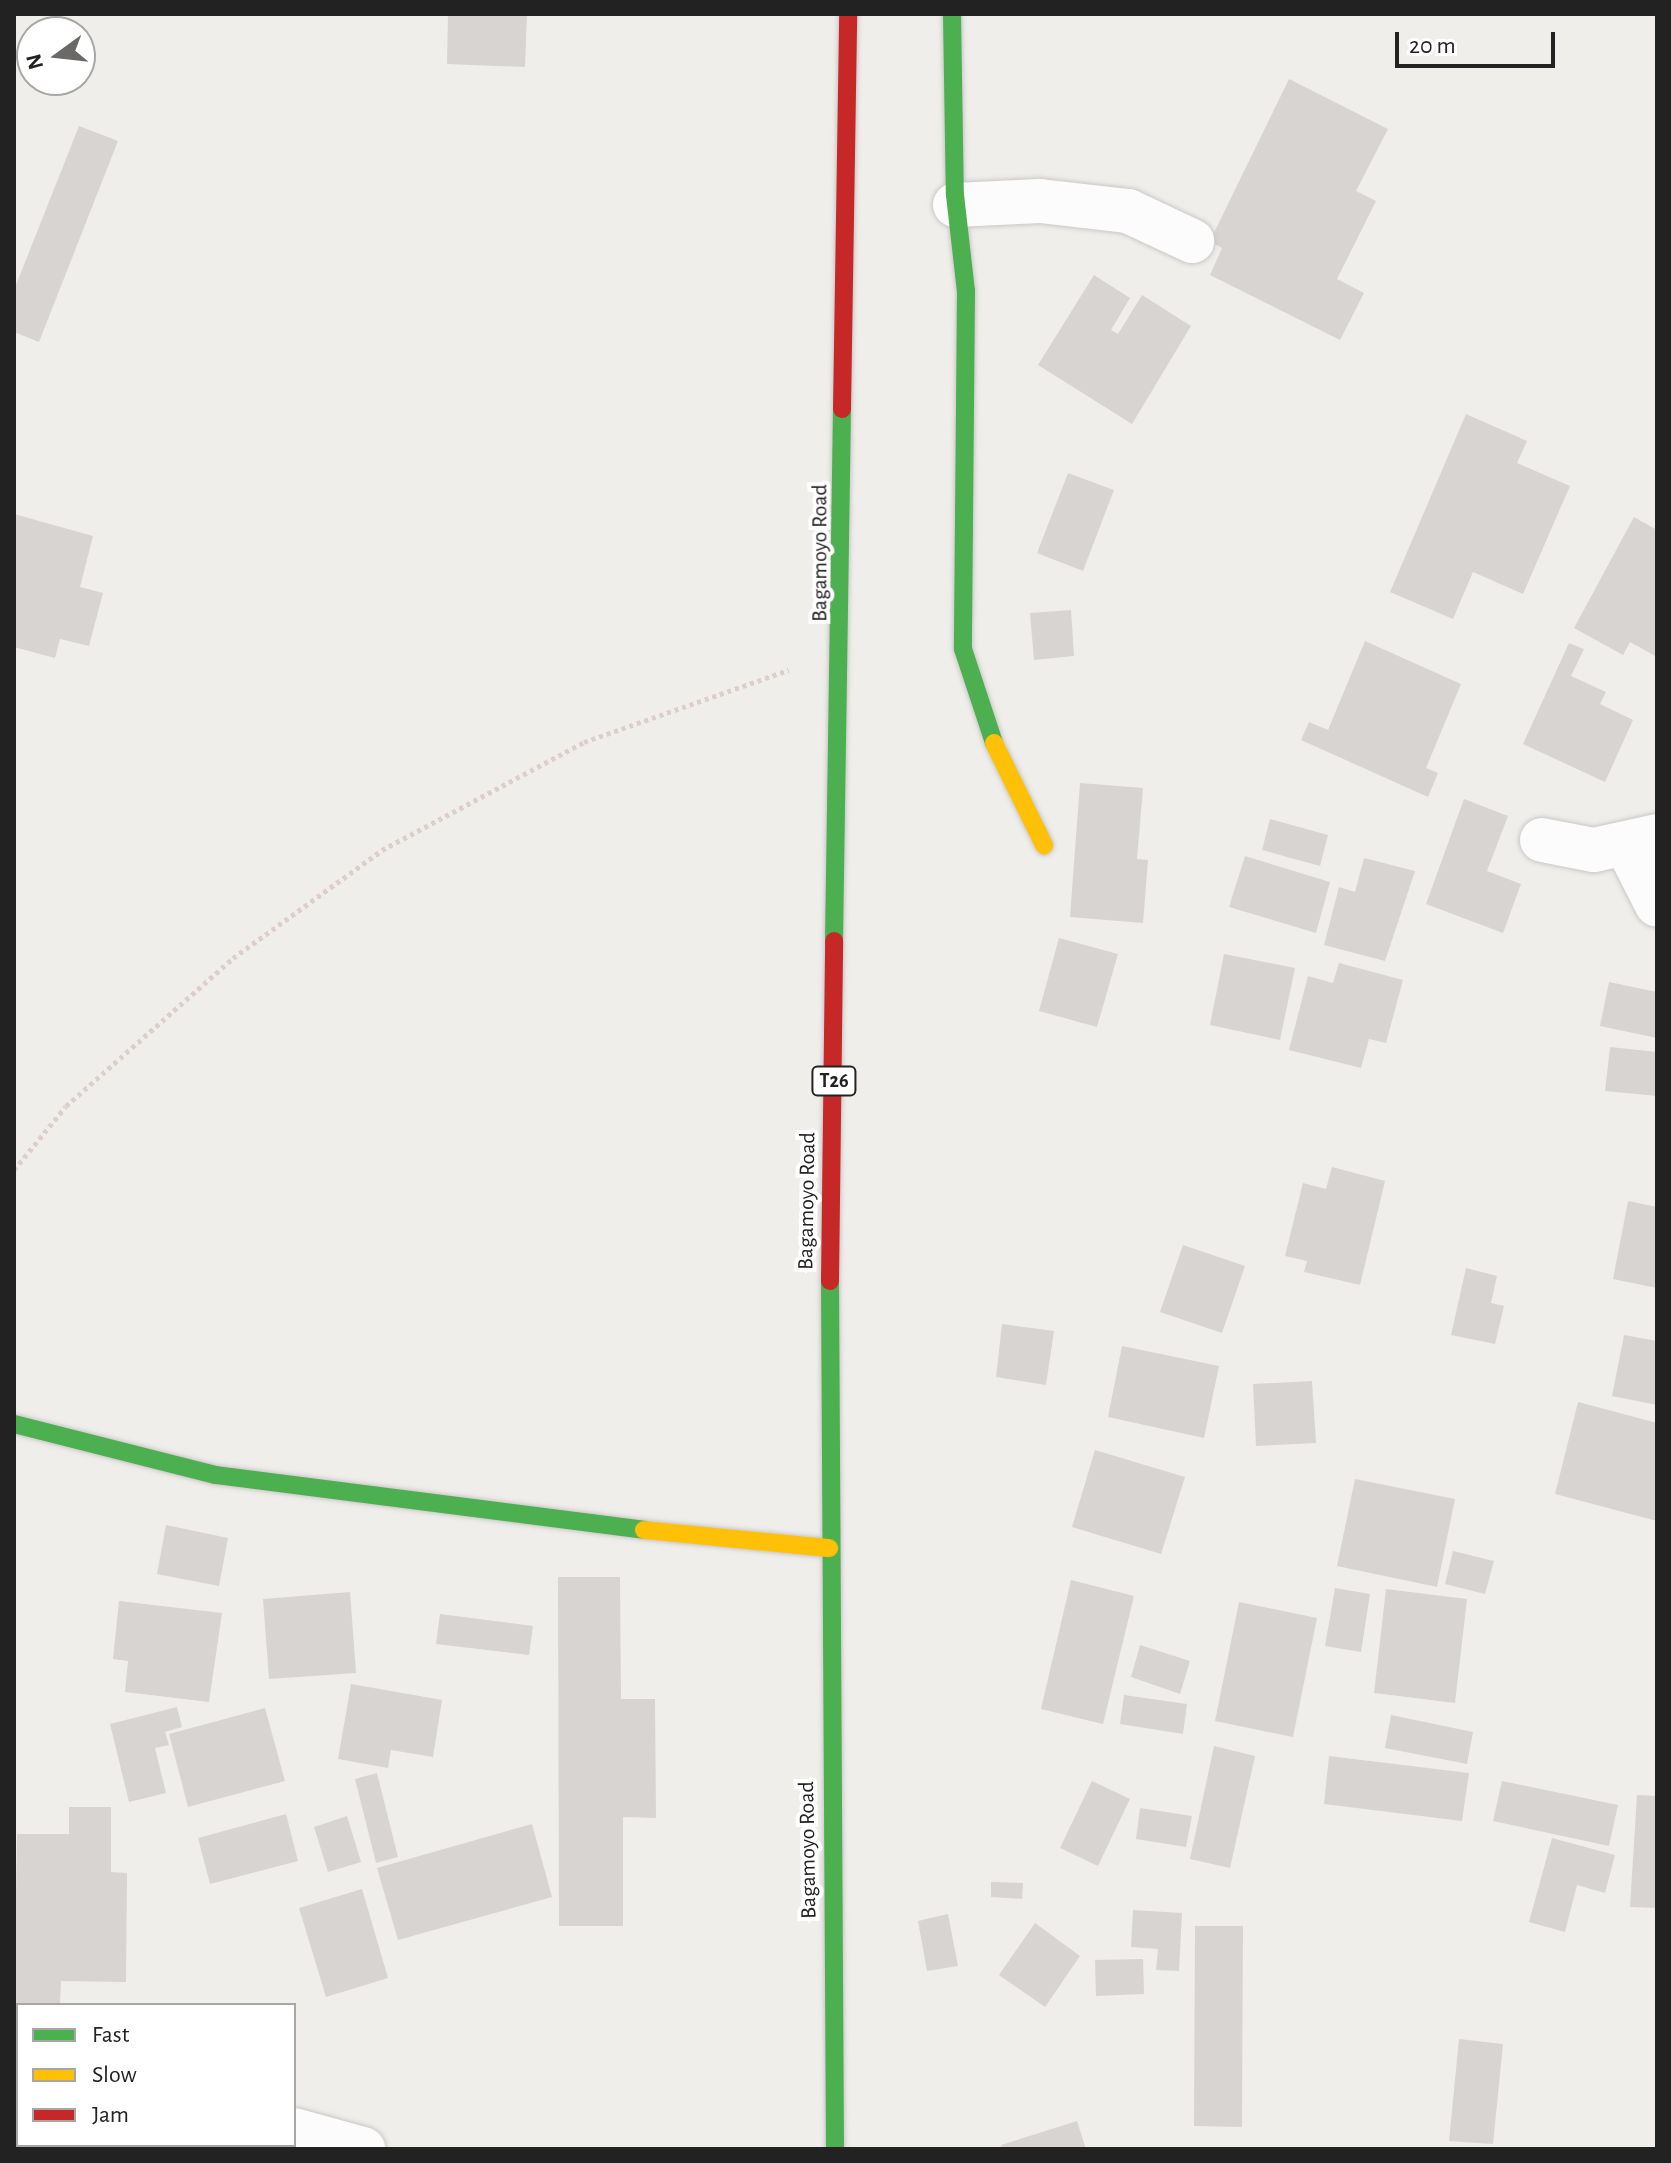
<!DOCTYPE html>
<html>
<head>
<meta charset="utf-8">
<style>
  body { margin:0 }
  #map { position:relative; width:1671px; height:2163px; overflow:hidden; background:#f0eeeb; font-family:"Alegreya Sans",sans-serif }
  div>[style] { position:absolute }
  .building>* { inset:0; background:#d7d4d2 }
  .path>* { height:5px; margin-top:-2.5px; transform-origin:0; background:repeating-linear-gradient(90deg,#dccecd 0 4px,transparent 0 8px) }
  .roads { filter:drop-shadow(0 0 2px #c9c8c7) drop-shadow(0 0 2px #c9c8c7) }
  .street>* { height:44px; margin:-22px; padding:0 22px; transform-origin:22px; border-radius:22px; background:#fdfcfc }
  .fast>* { height:18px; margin:-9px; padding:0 9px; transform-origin:9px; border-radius:9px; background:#4caf50 }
  .slow>* { height:18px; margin:-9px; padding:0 9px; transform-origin:9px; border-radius:9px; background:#ffc107 }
  .jam>* { height:18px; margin:-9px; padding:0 9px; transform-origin:9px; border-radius:9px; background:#c62828 }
  span { translate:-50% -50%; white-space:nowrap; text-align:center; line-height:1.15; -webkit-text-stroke:8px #fff; paint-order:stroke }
  .shield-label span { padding:2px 6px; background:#fff; border:2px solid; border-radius:6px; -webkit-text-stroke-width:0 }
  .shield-label { font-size:20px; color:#222; font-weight:700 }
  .street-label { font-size:22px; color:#222 }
  .frame { position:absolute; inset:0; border:16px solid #222; pointer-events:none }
  .legend { position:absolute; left:16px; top:2003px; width:280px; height:144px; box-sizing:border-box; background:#fff; border:2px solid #a7a7a7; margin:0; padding:10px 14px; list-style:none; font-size:24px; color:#222 }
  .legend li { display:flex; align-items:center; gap:16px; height:40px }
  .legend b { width:40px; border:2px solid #a7a7a7 }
  .north { position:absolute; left:16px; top:16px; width:80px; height:80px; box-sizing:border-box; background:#fff; border:2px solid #a7a7a7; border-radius:50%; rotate:255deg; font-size:22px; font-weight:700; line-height:32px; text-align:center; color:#222 }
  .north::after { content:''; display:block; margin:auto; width:28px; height:36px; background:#6a6968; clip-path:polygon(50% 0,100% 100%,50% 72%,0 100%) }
  .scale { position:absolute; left:1395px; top:32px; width:160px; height:36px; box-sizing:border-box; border:4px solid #222; border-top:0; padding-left:10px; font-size:24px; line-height:28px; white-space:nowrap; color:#222; -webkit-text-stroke:6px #fff; paint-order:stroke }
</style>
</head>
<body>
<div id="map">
  <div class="building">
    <i style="clip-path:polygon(448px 14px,527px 14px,525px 67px,447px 64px)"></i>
    <i style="clip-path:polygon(1289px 79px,1388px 129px,1356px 191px,1376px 201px,1337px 279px,1364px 293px,1340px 340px,1210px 275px,1222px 248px,1210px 241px)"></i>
    <i style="clip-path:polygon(79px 126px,118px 141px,39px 342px,14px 332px,14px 290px)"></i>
    <i style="clip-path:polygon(1094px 275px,1130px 298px,1111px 330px,1118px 334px,1142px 295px,1191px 326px,1132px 424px,1038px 365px)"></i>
    <i style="clip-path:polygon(1466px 414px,1527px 441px,1517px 463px,1570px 486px,1523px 594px,1473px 572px,1453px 619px,1390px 592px)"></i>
    <i style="clip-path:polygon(1068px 473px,1114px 490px,1083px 571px,1037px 553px)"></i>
    <i style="clip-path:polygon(14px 514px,93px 536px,80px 587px,103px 593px,89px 646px,60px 639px,55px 658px,14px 647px)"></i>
    <i style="clip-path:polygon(1634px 517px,1657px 530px,1657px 657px,1630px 642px,1623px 655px,1574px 628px)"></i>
    <i style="clip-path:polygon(1071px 610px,1074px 656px,1034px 660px,1030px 613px)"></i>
    <i style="clip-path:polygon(1365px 641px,1461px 684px,1426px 768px,1438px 773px,1428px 797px,1301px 740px,1309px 722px,1328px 730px)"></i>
    <i style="clip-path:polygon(1569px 643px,1584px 649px,1571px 676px,1606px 692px,1600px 704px,1633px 720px,1605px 782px,1523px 744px)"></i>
    <i style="clip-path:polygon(1080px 783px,1143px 788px,1137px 859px,1148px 860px,1143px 923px,1070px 917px)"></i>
    <i style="clip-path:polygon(1464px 799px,1508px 816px,1487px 871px,1521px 884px,1503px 933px,1426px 904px)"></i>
    <i style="clip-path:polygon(1270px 819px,1328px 835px,1320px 866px,1262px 850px)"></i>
    <i style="clip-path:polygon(1245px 856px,1330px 882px,1316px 933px,1229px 907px)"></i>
    <i style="clip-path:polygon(1364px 858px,1415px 871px,1385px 961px,1324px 945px,1339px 887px,1355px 892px)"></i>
    <i style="clip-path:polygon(1059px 938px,1118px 954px,1097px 1027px,1039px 1011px)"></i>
    <i style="clip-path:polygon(1224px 954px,1295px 968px,1280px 1040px,1210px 1025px)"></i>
    <i style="clip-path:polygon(1339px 963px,1403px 980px,1386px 1043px,1369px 1039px,1361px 1068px,1289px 1050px,1308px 976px,1333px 983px)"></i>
    <i style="clip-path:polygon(1609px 982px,1657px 992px,1657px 1038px,1600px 1026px)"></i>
    <i style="clip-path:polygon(1610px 1047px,1657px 1052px,1657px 1096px,1605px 1091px)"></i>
    <i style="clip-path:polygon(1332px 1167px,1385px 1181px,1360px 1285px,1304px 1272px,1307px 1261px,1285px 1256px,1303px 1183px,1326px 1189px)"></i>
    <i style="clip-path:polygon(1628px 1201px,1657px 1207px,1657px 1288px,1613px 1279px)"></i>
    <i style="clip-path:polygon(1183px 1245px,1245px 1266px,1222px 1333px,1160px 1312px)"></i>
    <i style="clip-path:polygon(1466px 1268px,1497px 1276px,1491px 1303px,1504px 1306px,1495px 1344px,1451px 1335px)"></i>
    <i style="clip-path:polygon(1002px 1324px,1054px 1331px,1046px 1385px,996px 1377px)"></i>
    <i style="clip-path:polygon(1624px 1335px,1657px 1341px,1657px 1405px,1612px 1396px)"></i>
    <i style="clip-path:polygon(1122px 1346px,1219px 1366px,1204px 1438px,1108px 1417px)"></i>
    <i style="clip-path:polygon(1312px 1381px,1316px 1443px,1256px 1446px,1253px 1384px)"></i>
    <i style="clip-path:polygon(1578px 1402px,1657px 1423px,1657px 1521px,1555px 1494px)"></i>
    <i style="clip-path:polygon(1095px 1450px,1185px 1477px,1161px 1554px,1072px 1527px)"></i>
    <i style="clip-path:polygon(1355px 1479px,1455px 1499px,1437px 1587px,1337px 1566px)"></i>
    <i style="clip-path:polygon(166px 1525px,228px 1538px,219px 1586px,157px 1574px)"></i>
    <i style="clip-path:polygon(1453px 1551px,1494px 1561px,1485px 1594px,1445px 1584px)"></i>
    <i style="clip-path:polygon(558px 1577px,620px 1577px,621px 1699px,655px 1699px,656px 1818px,623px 1817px,623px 1926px,559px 1926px)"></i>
    <i style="clip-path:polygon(1071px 1580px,1134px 1596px,1103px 1724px,1041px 1709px)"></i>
    <i style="clip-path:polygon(1335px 1588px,1370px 1594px,1361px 1652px,1325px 1646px)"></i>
    <i style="clip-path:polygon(1386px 1589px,1467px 1599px,1455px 1703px,1374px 1693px)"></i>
    <i style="clip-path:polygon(350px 1592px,356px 1673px,269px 1679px,263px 1599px)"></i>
    <i style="clip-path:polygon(119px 1601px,222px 1613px,209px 1702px,125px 1692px,128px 1661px,113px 1659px)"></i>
    <i style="clip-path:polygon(1239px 1602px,1317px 1618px,1293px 1737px,1215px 1721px)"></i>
    <i style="clip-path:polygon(440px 1614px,533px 1626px,529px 1655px,436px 1644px)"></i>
    <i style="clip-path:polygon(1140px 1645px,1190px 1661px,1180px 1694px,1131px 1677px)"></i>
    <i style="clip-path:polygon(351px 1684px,442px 1700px,433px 1757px,391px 1750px,388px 1768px,338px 1759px)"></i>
    <i style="clip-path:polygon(1124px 1695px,1187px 1704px,1183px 1734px,1120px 1724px)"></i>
    <i style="clip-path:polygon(177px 1707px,182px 1727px,165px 1732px,169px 1745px,155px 1748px,166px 1793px,129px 1802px,110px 1724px)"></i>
    <i style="clip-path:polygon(265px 1708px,285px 1781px,188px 1807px,169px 1734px)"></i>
    <i style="clip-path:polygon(1391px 1715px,1473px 1732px,1467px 1764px,1385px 1748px)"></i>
    <i style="clip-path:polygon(1214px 1746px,1255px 1756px,1230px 1868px,1190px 1859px)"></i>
    <i style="clip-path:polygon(1329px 1756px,1469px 1773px,1462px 1821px,1324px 1804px)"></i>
    <i style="clip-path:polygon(377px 1773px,398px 1857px,376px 1863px,355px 1779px)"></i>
    <i style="clip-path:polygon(1092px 1781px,1130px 1799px,1098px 1866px,1060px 1848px)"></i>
    <i style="clip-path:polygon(1502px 1781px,1618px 1805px,1609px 1846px,1493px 1821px)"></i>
    <i style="clip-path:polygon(1637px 1795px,1657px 1796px,1657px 1908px,1630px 1907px)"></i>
    <i style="clip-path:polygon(69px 1807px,111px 1807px,111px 1872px,127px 1873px,126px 1982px,61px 1981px,60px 2005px,14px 2006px,17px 1834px,69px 1834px)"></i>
    <i style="clip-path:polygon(1140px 1808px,1192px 1816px,1186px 1847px,1136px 1839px)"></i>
    <i style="clip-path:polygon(286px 1814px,298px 1861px,210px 1884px,198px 1838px)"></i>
    <i style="clip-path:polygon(347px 1816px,361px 1862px,328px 1872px,314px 1827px)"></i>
    <i style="clip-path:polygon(532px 1824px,552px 1897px,398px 1940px,377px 1868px)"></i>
    <i style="clip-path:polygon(1552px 1838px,1615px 1855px,1605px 1893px,1577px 1885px,1565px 1932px,1529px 1922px)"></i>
    <i style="clip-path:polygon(991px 1882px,1023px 1883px,1022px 1899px,991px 1897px)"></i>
    <i style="clip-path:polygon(362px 1889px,388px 1978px,326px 1997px,299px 1908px)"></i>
    <i style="clip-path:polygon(1133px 1910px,1182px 1913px,1179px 1971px,1156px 1970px,1158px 1949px,1131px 1947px)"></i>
    <i style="clip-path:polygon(948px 1914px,958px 1966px,927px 1971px,918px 1921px)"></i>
    <i style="clip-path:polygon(1035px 1923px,1080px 1956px,1045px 2007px,999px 1975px)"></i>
    <i style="clip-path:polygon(1195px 1926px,1243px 1926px,1242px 2127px,1194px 2126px)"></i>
    <i style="clip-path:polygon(1143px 1959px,1144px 1994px,1096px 1996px,1095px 1960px)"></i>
    <i style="clip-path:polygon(1459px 2039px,1503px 2044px,1493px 2144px,1449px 2141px)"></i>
    <i style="clip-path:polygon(1077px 2121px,1086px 2149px,1003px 2149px,1001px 2145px)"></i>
  </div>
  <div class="path">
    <i style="left:14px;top:1170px;width:82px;rotate:-50.9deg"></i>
    <i style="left:66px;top:1106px;width:223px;rotate:-41.5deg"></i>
    <i style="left:233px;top:958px;width:184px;rotate:-35.9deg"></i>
    <i style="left:382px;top:850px;width:229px;rotate:-28.1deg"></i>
    <i style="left:584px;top:742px;width:217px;rotate:-19.4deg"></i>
  </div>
  <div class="roads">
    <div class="street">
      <i style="left:955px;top:205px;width:85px;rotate:-2.7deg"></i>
      <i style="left:1040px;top:201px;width:89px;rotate:6.5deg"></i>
      <i style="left:1128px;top:211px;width:71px;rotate:25.1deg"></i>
      <i style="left:1542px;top:840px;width:53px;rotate:10.9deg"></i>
      <i style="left:1594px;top:850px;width:65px;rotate:-12.5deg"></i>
      <i style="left:1626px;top:844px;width:68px;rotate:63.1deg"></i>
      <i style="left:294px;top:2130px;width:72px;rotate:15.4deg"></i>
      <i style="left:14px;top:2138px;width:4px;rotate:-14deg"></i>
    </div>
    <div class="fast">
      <i style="left:952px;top:14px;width:181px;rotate:89.1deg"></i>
      <i style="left:955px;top:195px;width:97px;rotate:83.5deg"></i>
      <i style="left:966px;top:291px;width:358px;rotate:90.5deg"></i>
      <i style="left:963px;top:649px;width:99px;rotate:71.7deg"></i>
      <i style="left:834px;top:941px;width:532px;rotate:-89.14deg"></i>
      <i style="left:830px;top:1281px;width:868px;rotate:89.67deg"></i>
      <i style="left:14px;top:1424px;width:208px;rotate:14.2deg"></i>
      <i style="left:216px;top:1475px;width:432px;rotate:7.3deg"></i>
    </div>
    <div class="slow">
      <i style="left:994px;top:743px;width:114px;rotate:63.9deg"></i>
      <i style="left:644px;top:1530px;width:186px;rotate:5.6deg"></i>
    </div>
    <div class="jam">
      <i style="left:842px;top:409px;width:395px;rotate:-89.1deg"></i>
      <i style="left:830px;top:1281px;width:340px;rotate:-89.3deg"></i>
    </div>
  </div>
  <div class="shield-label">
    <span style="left:834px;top:1081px">T26</span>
  </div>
  <div class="street-label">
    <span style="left:820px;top:553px;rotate:-90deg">Bagamoyo Road</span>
    <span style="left:807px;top:1201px;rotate:-89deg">Bagamoyo Road</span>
    <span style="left:808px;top:1850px;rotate:-91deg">Bagamoyo Road</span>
  </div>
  <div class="frame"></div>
  <ul class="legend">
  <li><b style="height:10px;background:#4caf50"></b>Fast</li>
  <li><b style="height:10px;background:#ffc107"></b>Slow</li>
  <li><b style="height:10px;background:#c62828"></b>Jam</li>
  </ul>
  <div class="north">N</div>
  <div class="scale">20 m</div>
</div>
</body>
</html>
